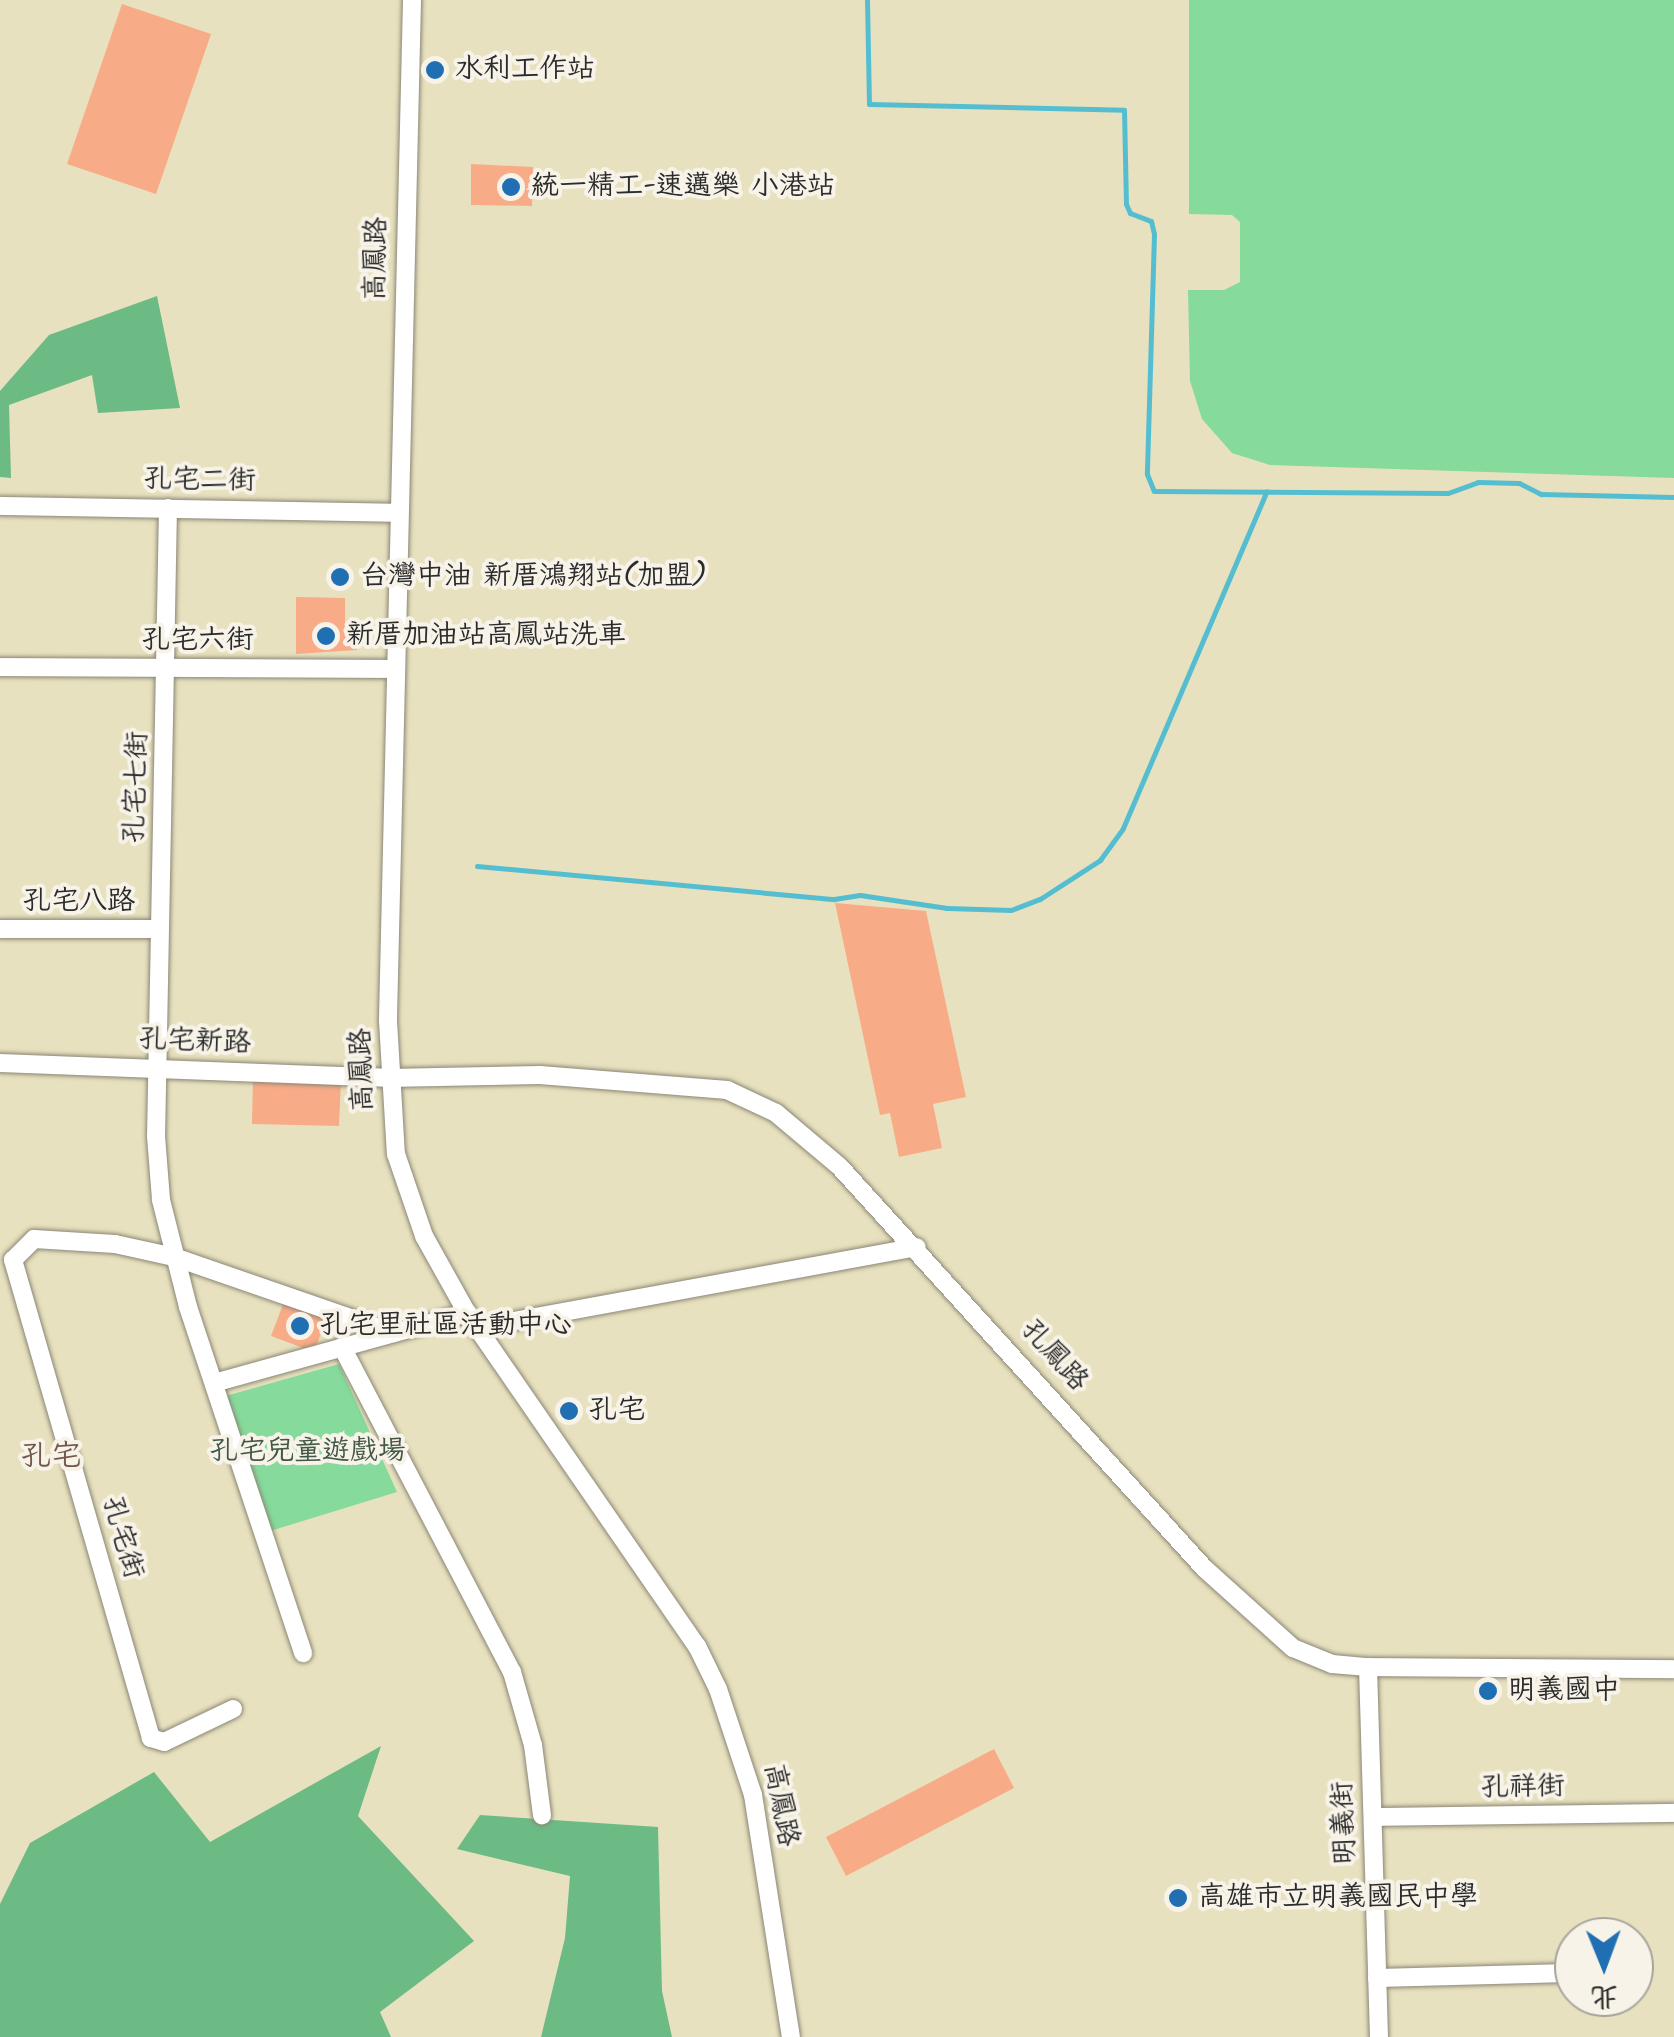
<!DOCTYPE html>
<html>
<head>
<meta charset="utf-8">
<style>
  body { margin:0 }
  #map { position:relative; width:1674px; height:2037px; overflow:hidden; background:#e8e1bf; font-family:Kalam,"LXGW WenKai TC",sans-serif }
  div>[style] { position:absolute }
  .green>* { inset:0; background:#86da9c }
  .forest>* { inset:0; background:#6cba84 }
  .stream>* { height:5px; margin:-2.5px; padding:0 2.5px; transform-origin:2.5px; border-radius:2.5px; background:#54bed0 }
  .building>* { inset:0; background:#f8ab87 }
  .roads { filter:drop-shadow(0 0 2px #8a8675) drop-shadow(0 0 2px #8a8675) }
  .minor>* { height:18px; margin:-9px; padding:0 9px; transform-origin:9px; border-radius:9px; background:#fff }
  .dots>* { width:28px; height:28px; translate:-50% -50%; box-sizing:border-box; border:5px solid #f7f3e8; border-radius:50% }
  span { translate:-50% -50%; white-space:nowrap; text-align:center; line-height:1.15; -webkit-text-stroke:8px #f7f3e8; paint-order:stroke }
  .poi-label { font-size:28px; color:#2b2b2b }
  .left { translate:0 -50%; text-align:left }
  .street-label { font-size:28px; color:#2b2b2b }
  .park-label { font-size:28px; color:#425747 }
  .neighbourhood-label { font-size:30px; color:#73584b }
  .north { position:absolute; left:1554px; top:1917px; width:100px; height:100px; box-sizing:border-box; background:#f7f3e8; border:2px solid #a5a39c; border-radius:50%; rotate:179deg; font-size:28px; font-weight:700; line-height:40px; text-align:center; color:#2b2b2b }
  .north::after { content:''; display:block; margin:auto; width:35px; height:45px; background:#1f6fb2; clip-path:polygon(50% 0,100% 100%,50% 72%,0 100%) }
</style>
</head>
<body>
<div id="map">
  <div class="green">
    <i style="clip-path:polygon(1189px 0,1674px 0,1674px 478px,1270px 465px,1232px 453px,1202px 419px,1190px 381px,1188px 290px,1224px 290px,1240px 282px,1240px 222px,1232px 215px,1189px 214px)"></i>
    <i style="clip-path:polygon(339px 1364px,397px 1492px,267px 1532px,222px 1397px)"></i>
  </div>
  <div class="forest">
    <i style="clip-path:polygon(157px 296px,180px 408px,98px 413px,92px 375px,9px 405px,11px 478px,0 477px,0 391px,49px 335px)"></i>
    <i style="clip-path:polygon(381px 1746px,358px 1816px,474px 1941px,380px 2012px,391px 2037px,0 2037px,0 1904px,30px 1843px,154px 1772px,210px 1842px)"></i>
    <i style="clip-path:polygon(480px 1815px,658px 1827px,662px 1991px,672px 2037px,541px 2037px,565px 1938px,570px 1876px,457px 1849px)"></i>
  </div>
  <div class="stream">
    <i style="left:867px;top:0;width:104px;rotate:88.9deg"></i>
    <i style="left:869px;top:104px;width:255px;rotate:1.3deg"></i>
    <i style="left:1124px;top:110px;width:94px;rotate:88.8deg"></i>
    <i style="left:1126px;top:204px;width:10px;rotate:66deg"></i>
    <i style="left:1130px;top:213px;width:22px;rotate:21deg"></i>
    <i style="left:1151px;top:221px;width:13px;rotate:77deg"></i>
    <i style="left:1154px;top:234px;width:240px;rotate:91.7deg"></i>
    <i style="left:1147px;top:474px;width:18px;rotate:68deg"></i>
    <i style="left:1154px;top:491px;width:294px;rotate:0.4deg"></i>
    <i style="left:1448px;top:493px;width:32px;rotate:-20deg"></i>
    <i style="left:1478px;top:482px;width:41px;rotate:1.4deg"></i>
    <i style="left:1519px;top:483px;width:25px;rotate:27deg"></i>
    <i style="left:1541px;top:494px;width:133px;rotate:1.3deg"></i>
    <i style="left:477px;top:866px;width:359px;rotate:5.3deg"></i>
    <i style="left:834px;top:899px;width:26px;rotate:-9deg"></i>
    <i style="left:860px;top:895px;width:88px;rotate:8.5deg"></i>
    <i style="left:947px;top:908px;width:64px;rotate:1.8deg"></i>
    <i style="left:1011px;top:910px;width:31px;rotate:-21deg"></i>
    <i style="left:1040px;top:899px;width:72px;rotate:-33deg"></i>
    <i style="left:1100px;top:860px;width:39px;rotate:-54deg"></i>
    <i style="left:1123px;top:828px;width:366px;rotate:-66.9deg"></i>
  </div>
  <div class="building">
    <i style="clip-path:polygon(122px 4px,211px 34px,156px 194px,67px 164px)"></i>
    <i style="clip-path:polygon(471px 164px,533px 167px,532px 206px,471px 205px)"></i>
    <i style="clip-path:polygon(296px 597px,345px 598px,345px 622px,357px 622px,357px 650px,296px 654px)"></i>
    <i style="clip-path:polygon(835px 903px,926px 911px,966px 1097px,933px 1104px,942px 1148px,899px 1157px,890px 1113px,880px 1115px)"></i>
    <i style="clip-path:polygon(253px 1077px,341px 1080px,339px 1126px,252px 1124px)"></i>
    <i style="clip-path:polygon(285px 1299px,328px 1315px,314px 1352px,271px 1336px)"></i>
    <i style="clip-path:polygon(994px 1749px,1014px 1788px,846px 1876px,826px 1837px)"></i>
  </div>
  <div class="roads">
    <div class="minor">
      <i style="left:412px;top:0;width:1021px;rotate:91.35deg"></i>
      <i style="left:388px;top:1021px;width:133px;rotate:86.6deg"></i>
      <i style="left:396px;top:1154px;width:87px;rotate:71.1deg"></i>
      <i style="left:424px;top:1236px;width:88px;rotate:60.8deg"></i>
      <i style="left:467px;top:1313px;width:405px;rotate:55.4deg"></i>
      <i style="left:697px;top:1646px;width:48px;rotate:64deg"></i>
      <i style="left:718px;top:1689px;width:112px;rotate:71.7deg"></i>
      <i style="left:753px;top:1795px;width:245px;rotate:81.1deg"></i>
      <i style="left:0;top:506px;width:399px;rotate:1deg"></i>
      <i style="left:168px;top:508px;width:628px;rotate:91.09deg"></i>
      <i style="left:156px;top:1136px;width:64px;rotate:85.5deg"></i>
      <i style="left:161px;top:1200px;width:110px;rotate:75.8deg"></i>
      <i style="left:188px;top:1307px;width:365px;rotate:71.6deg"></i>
      <i style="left:0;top:667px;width:395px;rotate:0.3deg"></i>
      <i style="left:0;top:929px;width:159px"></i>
      <i style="left:0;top:1063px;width:387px;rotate:2.2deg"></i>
      <i style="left:387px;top:1078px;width:153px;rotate:-1.1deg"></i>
      <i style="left:540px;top:1075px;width:188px;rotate:4.6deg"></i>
      <i style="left:727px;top:1090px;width:54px;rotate:25.1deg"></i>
      <i style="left:776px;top:1113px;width:82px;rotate:40.1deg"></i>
      <i style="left:839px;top:1166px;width:543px;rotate:47.76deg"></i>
      <i style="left:1204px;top:1568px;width:120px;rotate:42deg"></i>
      <i style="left:1293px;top:1648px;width:42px;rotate:22.3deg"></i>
      <i style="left:1332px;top:1664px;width:36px;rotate:5deg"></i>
      <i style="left:1368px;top:1667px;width:306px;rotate:0.4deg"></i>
      <i style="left:476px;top:1328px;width:448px;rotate:-10.4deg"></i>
      <i style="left:342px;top:1347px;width:367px;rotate:62.4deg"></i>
      <i style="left:512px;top:1672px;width:76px;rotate:74deg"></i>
      <i style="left:533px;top:1745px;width:71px;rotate:82.7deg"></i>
      <i style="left:214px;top:1383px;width:263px;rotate:-15.5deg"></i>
      <i style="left:1368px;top:1667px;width:370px;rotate:88.3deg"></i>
      <i style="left:233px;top:1709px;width:76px;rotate:154.4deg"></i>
      <i style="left:164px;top:1742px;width:14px;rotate:-163deg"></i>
      <i style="left:151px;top:1738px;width:498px;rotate:-106.1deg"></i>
      <i style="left:13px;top:1260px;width:30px;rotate:-45deg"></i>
      <i style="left:34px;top:1239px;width:81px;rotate:3.5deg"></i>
      <i style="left:115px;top:1244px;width:60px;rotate:12.4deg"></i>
      <i style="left:174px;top:1257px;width:232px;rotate:19.1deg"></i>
      <i style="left:1373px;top:1817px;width:301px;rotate:-0.8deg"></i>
      <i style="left:1377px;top:1978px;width:192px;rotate:-1.5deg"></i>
    </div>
  </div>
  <div class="dots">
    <i style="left:435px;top:70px;background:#1f6fb2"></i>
    <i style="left:511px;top:187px;background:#1f6fb2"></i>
    <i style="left:340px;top:577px;background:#1f6fb2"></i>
    <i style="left:326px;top:636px;background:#1f6fb2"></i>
    <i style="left:300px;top:1326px;background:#1f6fb2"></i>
    <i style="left:569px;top:1411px;background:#1f6fb2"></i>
    <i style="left:1488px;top:1691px;background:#1f6fb2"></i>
    <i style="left:1178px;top:1898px;background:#1f6fb2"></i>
  </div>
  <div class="poi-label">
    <span class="left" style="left:455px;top:70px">水利工作站</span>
    <span class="left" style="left:531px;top:187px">統一精工-速邁樂 小港站</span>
    <span class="left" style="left:360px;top:577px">台灣中油 新厝鴻翔站(加盟)</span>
    <span class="left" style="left:346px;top:636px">新厝加油站高鳳站洗車</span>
    <span class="left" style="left:320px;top:1326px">孔宅里社區活動中心</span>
    <span class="left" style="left:589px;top:1411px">孔宅</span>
    <span class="left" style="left:1508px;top:1691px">明義國中</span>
    <span class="left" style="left:1198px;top:1898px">高雄市立明義國民中學</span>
  </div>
  <div class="street-label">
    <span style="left:377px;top:259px;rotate:-89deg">高鳳路</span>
    <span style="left:200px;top:481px;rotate:1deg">孔宅二街</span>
    <span style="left:198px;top:641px">孔宅六街</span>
    <span style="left:137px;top:787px;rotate:-88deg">孔宅七街</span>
    <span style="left:79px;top:902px">孔宅八路</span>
    <span style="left:195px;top:1042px;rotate:2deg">孔宅新路</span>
    <span style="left:363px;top:1070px;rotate:-92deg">高鳳路</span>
    <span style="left:1054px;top:1356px;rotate:48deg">孔鳳路</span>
    <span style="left:122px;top:1538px;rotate:74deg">孔宅街</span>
    <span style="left:1523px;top:1788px;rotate:-1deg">孔祥街</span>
    <span style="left:780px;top:1805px;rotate:79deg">高鳳路</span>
    <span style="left:1345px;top:1823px;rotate:-92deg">明義街</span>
  </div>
  <div class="park-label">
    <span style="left:308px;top:1452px">孔宅兒童遊戲場</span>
  </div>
  <div class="neighbourhood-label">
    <span style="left:51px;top:1457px">孔宅</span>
  </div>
  <div class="north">北</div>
</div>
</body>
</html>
